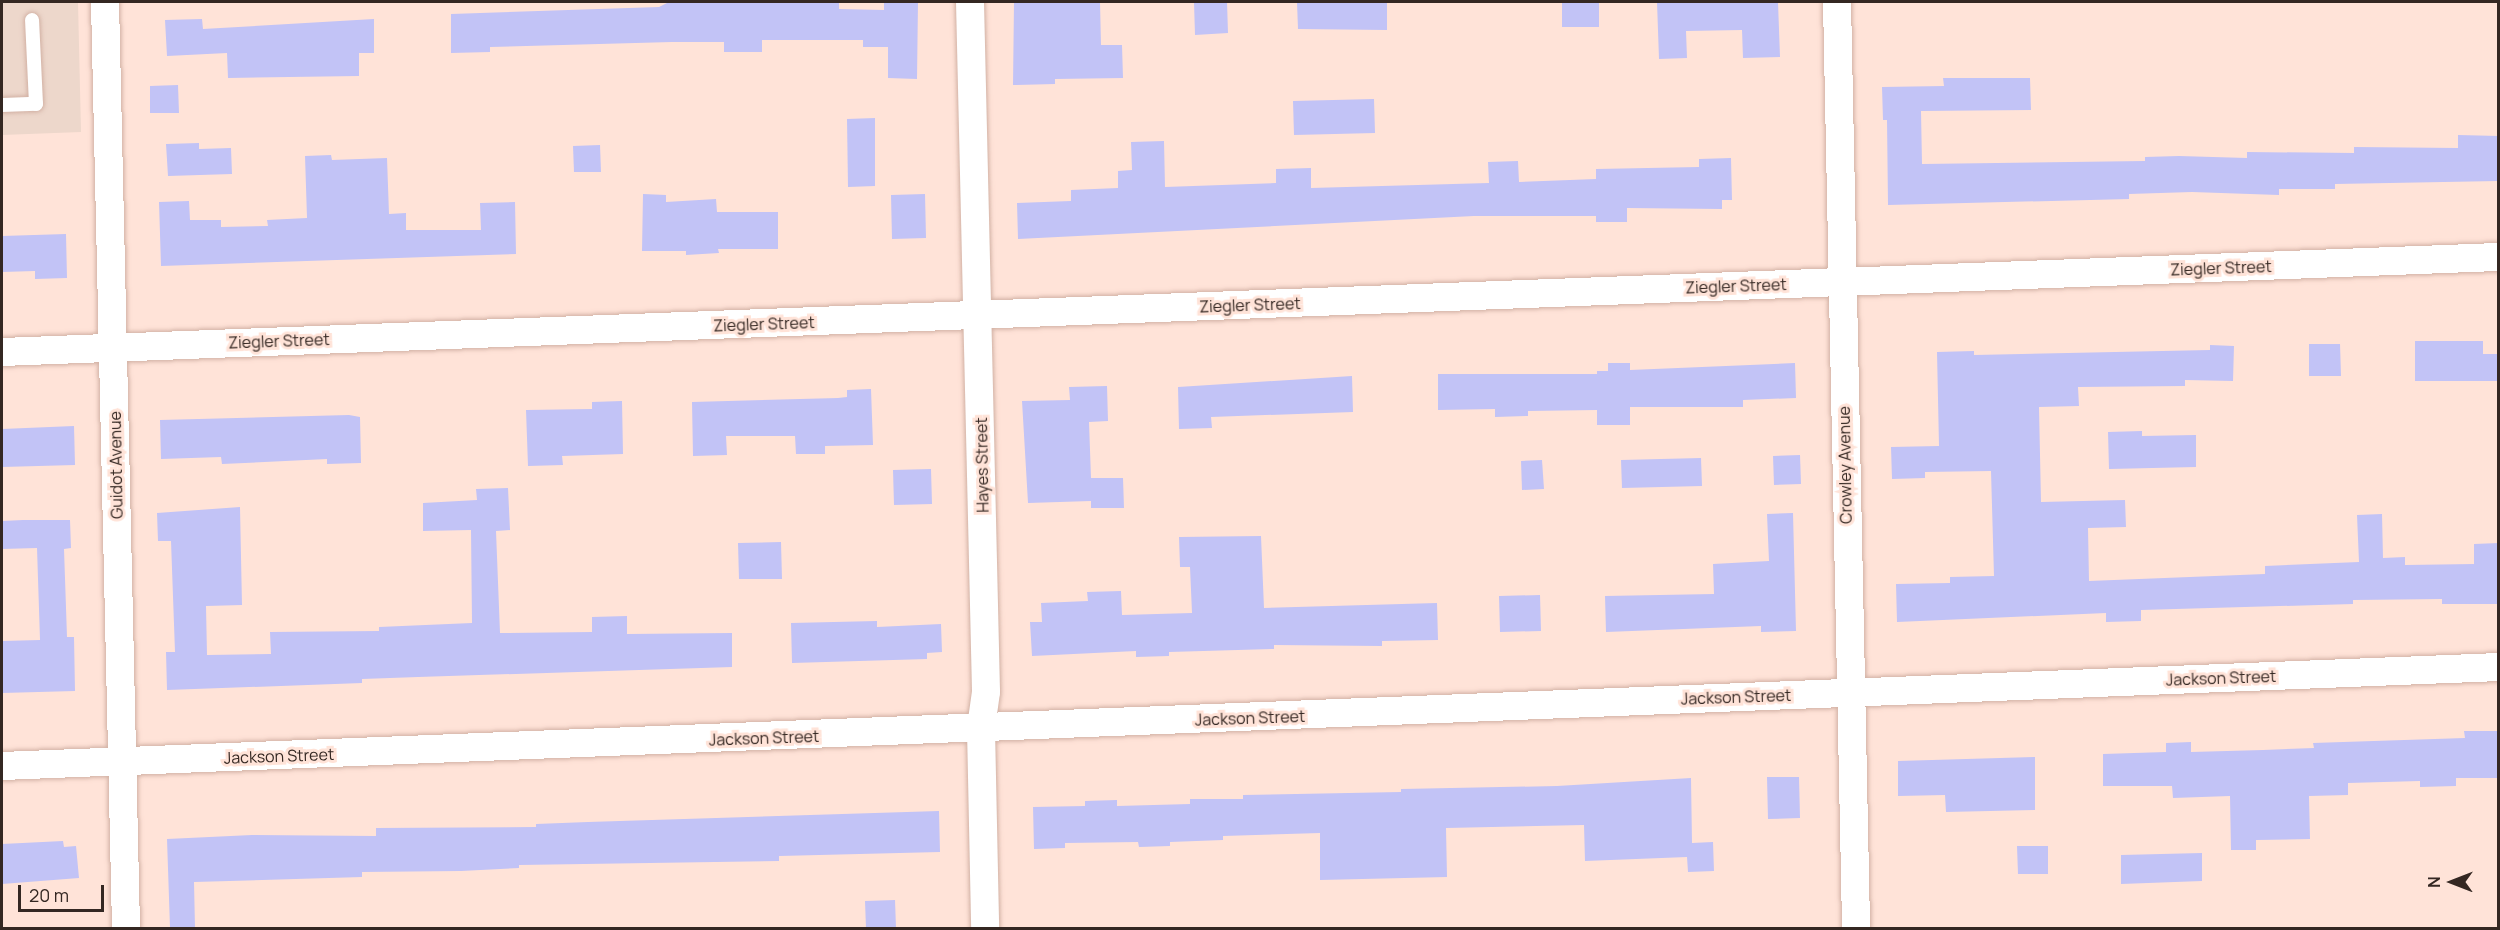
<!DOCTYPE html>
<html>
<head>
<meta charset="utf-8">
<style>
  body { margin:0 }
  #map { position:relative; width:2500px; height:930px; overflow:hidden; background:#ffe3d8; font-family:Manrope,sans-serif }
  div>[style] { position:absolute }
  .commercial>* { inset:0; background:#edd7cb }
  .building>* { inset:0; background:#c2c3f6 }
  .roads { filter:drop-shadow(0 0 2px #d2b1a4) drop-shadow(0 0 2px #d2b1a4) }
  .service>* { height:14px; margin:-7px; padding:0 7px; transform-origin:7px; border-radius:7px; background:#fff }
  .minor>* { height:28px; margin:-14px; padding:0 14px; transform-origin:14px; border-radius:14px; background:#fff }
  span { translate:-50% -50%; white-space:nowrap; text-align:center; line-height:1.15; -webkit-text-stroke:6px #ffe3d8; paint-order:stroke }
  .street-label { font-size:16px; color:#342722 }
  .frame { position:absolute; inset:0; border:3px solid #342722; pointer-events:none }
  .north { position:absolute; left:2422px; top:852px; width:60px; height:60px; -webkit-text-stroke:4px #ffe3d8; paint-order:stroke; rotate:270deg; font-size:16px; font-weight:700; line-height:24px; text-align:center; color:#342722 }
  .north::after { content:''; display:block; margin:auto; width:21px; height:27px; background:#342722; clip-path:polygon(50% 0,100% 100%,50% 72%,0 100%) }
  .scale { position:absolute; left:18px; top:885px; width:86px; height:27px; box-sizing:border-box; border:3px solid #342722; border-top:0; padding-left:8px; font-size:18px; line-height:21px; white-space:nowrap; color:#342722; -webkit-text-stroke:4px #ffe3d8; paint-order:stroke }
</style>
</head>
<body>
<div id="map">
  <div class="commercial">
    <i style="clip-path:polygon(2px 2px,78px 2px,81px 132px,2px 135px)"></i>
  </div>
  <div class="building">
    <i style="clip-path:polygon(669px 2px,839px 3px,839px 9px,884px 10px,884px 2px,918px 2px,917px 79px,888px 78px,888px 47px,863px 47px,863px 40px,762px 40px,762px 52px,724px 52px,724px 42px,672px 42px,490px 47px,490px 52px,451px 53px,451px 14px,659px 7px)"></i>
    <i style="clip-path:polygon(1014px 2px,1100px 2px,1101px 45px,1122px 45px,1123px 78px,1055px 79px,1055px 84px,1013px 85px)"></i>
    <i style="clip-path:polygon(1194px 2px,1227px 2px,1228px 33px,1195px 35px)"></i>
    <i style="clip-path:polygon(1297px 2px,1387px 2px,1387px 30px,1298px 29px)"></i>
    <i style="clip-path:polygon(1562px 2px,1599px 2px,1599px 27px,1562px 27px)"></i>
    <i style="clip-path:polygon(1657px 2px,1778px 2px,1780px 57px,1743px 58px,1742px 30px,1686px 31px,1687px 58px,1659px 59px)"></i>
    <i style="clip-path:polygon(202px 19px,203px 29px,374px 19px,374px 53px,359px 53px,359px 76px,228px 78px,227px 53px,167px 56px,165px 20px)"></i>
    <i style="clip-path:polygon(1943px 78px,2030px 78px,2031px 110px,1921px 111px,1922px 164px,2145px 161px,2145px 157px,2179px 156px,2247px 158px,2247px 152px,2354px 153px,2354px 147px,2458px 148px,2458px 135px,2499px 136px,2498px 181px,2335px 184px,2335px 189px,2279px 189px,2279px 195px,2192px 192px,2129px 194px,2129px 199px,1888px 205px,1887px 120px,1883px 120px,1882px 87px,1944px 86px)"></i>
    <i style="clip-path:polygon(178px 85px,179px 113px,150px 113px,150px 86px)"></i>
    <i style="clip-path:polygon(1374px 99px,1375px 133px,1294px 135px,1293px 101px)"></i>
    <i style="clip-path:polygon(875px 118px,875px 186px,848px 187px,847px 119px)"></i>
    <i style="clip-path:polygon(1164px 141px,1165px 187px,1276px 183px,1276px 169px,1311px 168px,1311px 188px,1489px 183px,1488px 162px,1518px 161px,1519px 182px,1596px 179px,1596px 169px,1699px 167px,1699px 159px,1731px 158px,1732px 200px,1722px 200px,1722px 209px,1627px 208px,1627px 222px,1596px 222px,1596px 216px,1474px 216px,1018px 239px,1017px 203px,1071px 201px,1071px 190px,1118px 188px,1118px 171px,1132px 170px,1131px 142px)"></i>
    <i style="clip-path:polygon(199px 143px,199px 149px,231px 148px,232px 174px,168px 176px,166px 144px)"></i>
    <i style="clip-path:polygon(600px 145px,601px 172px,574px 172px,573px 146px)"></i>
    <i style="clip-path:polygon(331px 155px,332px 160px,387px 158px,389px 214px,406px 213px,406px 230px,481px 230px,480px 203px,515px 202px,516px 254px,161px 266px,159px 202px,189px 201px,190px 220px,221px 220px,221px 227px,268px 226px,267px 220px,307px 218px,305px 156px)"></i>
    <i style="clip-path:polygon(643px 194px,666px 195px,666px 202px,716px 199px,717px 212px,778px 212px,778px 249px,718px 249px,719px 253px,686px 255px,686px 251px,642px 251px)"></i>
    <i style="clip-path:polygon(925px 194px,926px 238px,892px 239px,891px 195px)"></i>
    <i style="clip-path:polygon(66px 234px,67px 278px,35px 279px,35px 271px,2px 272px,2px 236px)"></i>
    <i style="clip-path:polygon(2415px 341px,2483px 341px,2483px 354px,2499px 354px,2499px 381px,2415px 381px)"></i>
    <i style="clip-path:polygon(2309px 344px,2340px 344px,2341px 376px,2309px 376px)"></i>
    <i style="clip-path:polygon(2210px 345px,2234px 346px,2233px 381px,2185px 380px,2185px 386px,2078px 387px,2079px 406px,2039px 407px,2041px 502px,2125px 500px,2126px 527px,2088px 528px,2089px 581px,2265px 574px,2265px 566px,2359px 562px,2357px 515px,2382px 514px,2383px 558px,2405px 557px,2405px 565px,2474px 564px,2474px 544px,2499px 543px,2499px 604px,2442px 604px,2442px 599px,2353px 600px,2353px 604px,2141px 610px,2141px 621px,2106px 622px,2106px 613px,1897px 622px,1896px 584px,1950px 583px,1950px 577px,1994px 576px,1991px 471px,1925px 472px,1925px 478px,1892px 479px,1891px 447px,1939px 446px,1937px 352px,1974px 351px,1974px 355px,2210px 350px)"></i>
    <i style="clip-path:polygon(1608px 363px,1630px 363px,1630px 370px,1795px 363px,1796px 398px,1743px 400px,1743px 407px,1630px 407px,1630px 425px,1597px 425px,1597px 410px,1528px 411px,1528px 416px,1495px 417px,1495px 409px,1438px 410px,1438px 374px,1597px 374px,1597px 371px,1608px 371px)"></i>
    <i style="clip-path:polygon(1352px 376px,1353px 412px,1211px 417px,1212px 428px,1179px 429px,1178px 387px)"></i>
    <i style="clip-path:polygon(1107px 386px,1108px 421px,1089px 422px,1091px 478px,1123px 478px,1124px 508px,1091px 508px,1091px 501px,1028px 503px,1022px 401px,1070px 400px,1069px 387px)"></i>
    <i style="clip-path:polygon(871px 389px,873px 445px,825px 446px,825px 454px,796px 454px,795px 436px,726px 436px,727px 455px,693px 456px,692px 402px,838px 398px,847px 397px,847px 390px)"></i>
    <i style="clip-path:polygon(622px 401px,623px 454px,562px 456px,563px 465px,528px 466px,526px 410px,592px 409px,592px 402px)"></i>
    <i style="clip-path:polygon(349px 415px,360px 417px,361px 463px,327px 464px,327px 459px,222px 464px,221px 457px,161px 459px,160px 420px)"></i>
    <i style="clip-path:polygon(74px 426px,75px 465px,2px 467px,2px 429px)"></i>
    <i style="clip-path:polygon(2142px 431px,2142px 436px,2196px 435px,2196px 467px,2109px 469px,2108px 432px)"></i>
    <i style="clip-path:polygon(1800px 455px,1801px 484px,1774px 485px,1773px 456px)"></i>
    <i style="clip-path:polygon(1701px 458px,1702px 486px,1622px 488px,1621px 460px)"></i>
    <i style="clip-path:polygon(1542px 460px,1544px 489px,1522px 490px,1521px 461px)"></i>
    <i style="clip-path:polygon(931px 469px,932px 504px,894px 505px,893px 470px)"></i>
    <i style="clip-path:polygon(508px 488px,510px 530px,496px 531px,500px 633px,592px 632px,592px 617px,627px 616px,627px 634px,732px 633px,732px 667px,418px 677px,362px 679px,362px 683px,167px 690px,166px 652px,175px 652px,171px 541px,158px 541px,157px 513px,240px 507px,242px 605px,206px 606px,207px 655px,271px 654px,270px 632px,379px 631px,379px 627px,472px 623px,471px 530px,423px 531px,423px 503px,477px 500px,476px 489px)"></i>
    <i style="clip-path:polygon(1793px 513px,1796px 631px,1761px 632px,1761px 626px,1606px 632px,1605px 596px,1714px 594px,1713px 564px,1769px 561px,1767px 514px)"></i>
    <i style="clip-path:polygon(23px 520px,70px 520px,71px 548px,64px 549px,67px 637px,74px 637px,75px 691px,2px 693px,2px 641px,40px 640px,37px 548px,2px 549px,2px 521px)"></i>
    <i style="clip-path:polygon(1261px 536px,1264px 608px,1437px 603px,1438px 640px,1382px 641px,1382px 646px,1274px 645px,1274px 649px,1169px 652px,1169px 656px,1136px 657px,1136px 651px,1032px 656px,1030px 622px,1042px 622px,1041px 603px,1088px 601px,1087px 592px,1121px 591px,1122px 615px,1192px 613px,1190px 567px,1180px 567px,1179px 537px)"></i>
    <i style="clip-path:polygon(781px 542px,782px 579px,739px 579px,738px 543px)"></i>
    <i style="clip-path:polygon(1540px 595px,1541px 631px,1500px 632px,1499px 596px)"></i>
    <i style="clip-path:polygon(877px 621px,877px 627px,941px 624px,942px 652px,927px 653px,927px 659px,792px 663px,791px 623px)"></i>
    <i style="clip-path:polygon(2464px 731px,2499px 731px,2499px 778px,2456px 778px,2456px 786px,2420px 787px,2420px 781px,2348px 783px,2348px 795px,2309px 796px,2310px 839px,2256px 840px,2256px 850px,2231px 850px,2230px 796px,2173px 798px,2172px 786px,2103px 786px,2103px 754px,2166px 752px,2166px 743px,2191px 742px,2191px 752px,2263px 750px,2314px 748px,2313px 743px,2465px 738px)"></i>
    <i style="clip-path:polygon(2035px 757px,2035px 810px,1946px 812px,1945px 795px,1898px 796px,1898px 761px)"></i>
    <i style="clip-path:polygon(1767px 777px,1799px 777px,1800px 818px,1768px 819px)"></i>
    <i style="clip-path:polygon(1691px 778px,1692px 843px,1713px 842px,1714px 871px,1688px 872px,1687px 857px,1585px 861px,1584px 825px,1446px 828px,1447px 877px,1320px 880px,1320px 833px,1223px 836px,1223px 840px,1170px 842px,1170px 846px,1139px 847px,1138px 842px,1065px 843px,1065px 848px,1034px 849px,1033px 807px,1085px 806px,1085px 801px,1117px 800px,1117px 806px,1190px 804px,1190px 799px,1243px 799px,1243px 795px,1401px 792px,1401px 789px,1557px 786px)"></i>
    <i style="clip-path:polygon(939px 811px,940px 852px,779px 856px,779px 861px,519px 865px,519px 868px,461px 871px,362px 872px,362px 877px,194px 882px,195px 928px,170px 928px,167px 839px,252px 835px,376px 836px,376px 828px,536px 827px,536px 824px,588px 822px)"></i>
    <i style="clip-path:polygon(63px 841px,64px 847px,76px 846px,79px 878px,2px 884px,2px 844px)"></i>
    <i style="clip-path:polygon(2017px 846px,2048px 846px,2048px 874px,2018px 874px)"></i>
    <i style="clip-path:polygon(2202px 853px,2202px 881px,2121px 884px,2121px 855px)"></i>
    <i style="clip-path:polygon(895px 900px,896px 928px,866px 928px,865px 901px)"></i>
  </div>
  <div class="roads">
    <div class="service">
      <i style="left:2px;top:105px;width:34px;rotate:-2deg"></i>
      <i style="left:36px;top:104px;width:84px;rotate:-92.7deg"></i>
    </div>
    <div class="minor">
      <i style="left:105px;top:2px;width:926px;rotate:88.7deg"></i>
      <i style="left:970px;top:2px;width:690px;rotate:88.67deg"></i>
      <i style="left:986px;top:692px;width:37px;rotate:98deg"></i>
      <i style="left:981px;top:729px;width:199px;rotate:88.8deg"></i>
      <i style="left:1837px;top:2px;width:926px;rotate:88.82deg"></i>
      <i style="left:2px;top:352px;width:2498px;rotate:-2.18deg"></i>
      <i style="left:2px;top:766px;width:2498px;rotate:-2.27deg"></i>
    </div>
  </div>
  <div class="street-label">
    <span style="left:2221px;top:268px;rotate:-2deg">Ziegler Street</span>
    <span style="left:1736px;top:286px;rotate:-2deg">Ziegler Street</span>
    <span style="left:1250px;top:305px;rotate:-2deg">Ziegler Street</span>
    <span style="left:764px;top:324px;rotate:-2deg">Ziegler Street</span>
    <span style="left:279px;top:341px;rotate:-2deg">Ziegler Street</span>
    <span style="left:116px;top:465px;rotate:-91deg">Guidot Avenue</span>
    <span style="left:982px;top:465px;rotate:-91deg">Hayes Street</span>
    <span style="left:1845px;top:465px;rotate:-91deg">Crowley Avenue</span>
    <span style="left:2221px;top:678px;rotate:-2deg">Jackson Street</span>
    <span style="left:1736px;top:697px;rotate:-2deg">Jackson Street</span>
    <span style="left:1250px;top:718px;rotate:-2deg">Jackson Street</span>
    <span style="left:764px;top:738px;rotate:-2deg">Jackson Street</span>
    <span style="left:279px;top:756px;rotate:-2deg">Jackson Street</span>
  </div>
  <div class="frame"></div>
  <div class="north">N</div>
  <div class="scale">20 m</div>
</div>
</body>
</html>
